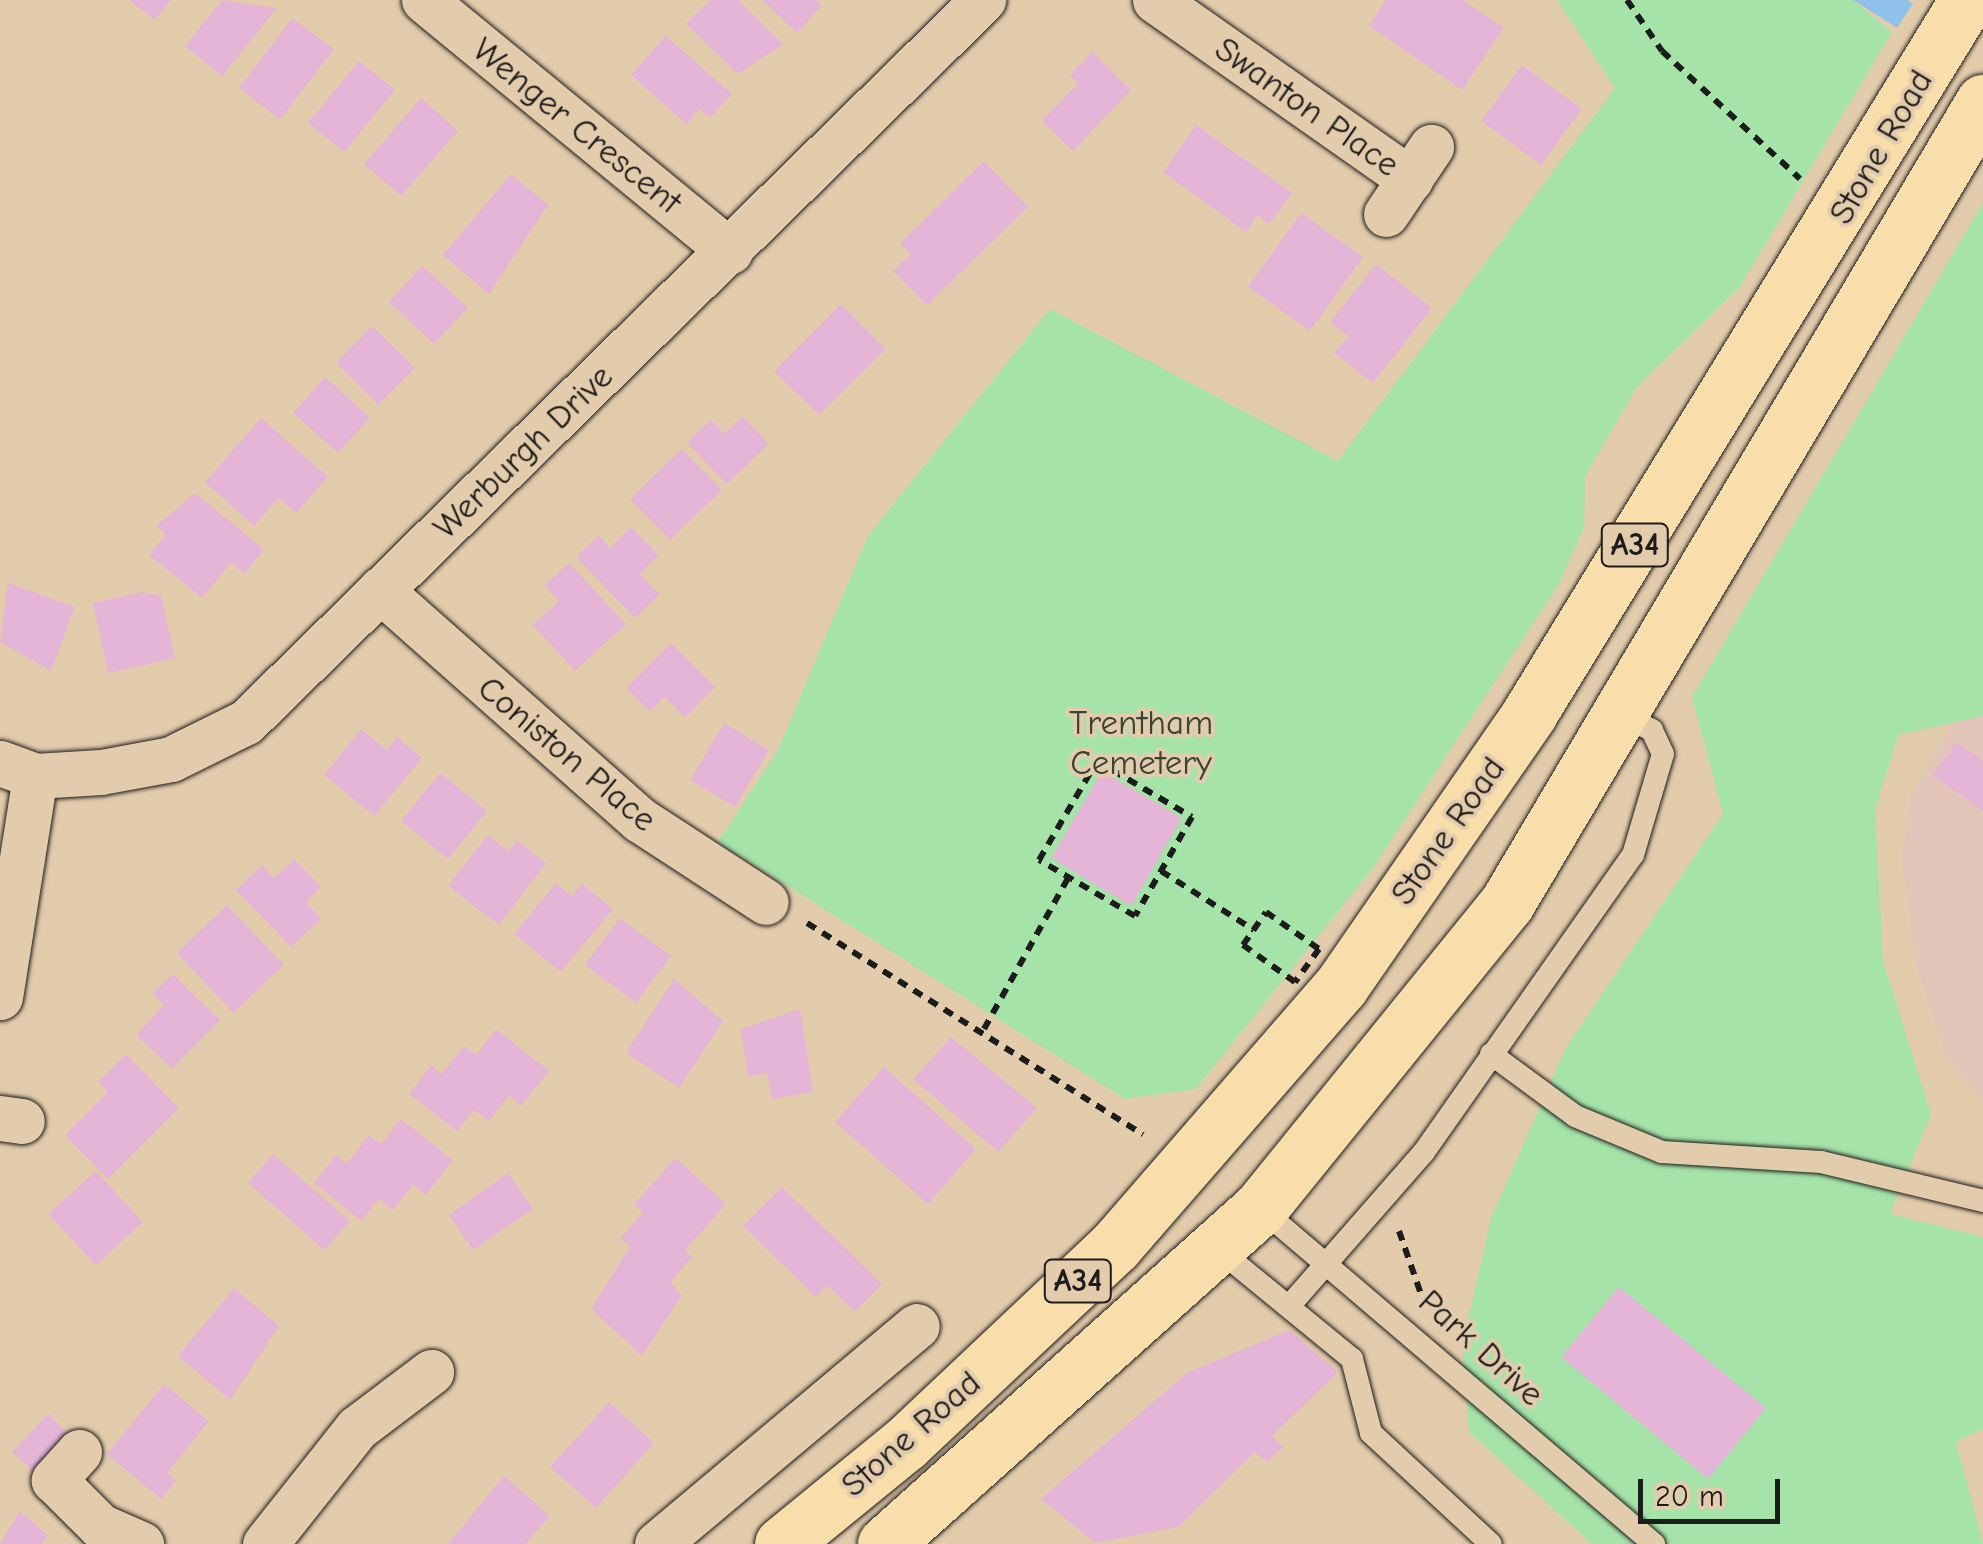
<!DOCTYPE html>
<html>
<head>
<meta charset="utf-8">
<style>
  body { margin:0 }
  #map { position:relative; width:1983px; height:1544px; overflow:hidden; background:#e3ccac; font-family:"Comic Neue",sans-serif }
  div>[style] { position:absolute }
  .built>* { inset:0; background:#e3c5b9 }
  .green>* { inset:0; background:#a5e3a9 }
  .water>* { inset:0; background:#8fc1eb }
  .pier>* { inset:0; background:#e3ccac }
  .building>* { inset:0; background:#e4b5d7 }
  .path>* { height:6px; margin-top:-3px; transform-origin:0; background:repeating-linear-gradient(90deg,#1c1c1c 0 10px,transparent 0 18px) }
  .roads { filter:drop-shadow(0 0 2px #1c1c1c) drop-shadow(0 0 2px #1c1c1c) }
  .service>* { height:22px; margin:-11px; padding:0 11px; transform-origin:11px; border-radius:11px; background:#e3ccac }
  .minor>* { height:45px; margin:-22.5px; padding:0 22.5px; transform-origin:22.5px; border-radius:22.5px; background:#e3ccac }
  .trunk>* { height:55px; margin:-27.5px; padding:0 27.5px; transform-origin:27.5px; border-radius:27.5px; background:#f8deab }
  span { translate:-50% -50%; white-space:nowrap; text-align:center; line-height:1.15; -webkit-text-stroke:8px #e3ccac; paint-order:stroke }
  .shield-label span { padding:2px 8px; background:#e3ccac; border:2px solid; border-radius:8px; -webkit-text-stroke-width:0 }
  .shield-label { font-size:32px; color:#1c1c1c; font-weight:700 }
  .street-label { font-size:35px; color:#1c1c1c }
  .park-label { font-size:35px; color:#374438 }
  .scale { position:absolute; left:1638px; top:1479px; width:142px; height:45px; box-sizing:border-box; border:5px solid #1c1c1c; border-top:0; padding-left:12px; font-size:30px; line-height:35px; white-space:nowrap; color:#1c1c1c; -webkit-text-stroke:8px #e3ccac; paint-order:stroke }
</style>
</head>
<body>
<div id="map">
  <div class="built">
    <i style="clip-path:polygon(1983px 716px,1983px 1100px,1946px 1057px,1916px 963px,1902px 860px,1910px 798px,1953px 723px)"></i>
  </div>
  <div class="green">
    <i style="clip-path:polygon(1557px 0,1853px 0,1892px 32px,1739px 288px,1637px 387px,1585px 476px,1584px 527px,1559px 584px,1373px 868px,1196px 1089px,1125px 1099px,718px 842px,778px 750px,868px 536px,1050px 309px,1338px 461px,1615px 88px)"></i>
    <i style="clip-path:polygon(1983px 203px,1983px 716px,1898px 735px,1875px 810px,1883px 961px,1931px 1114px,1890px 1214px,1983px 1237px,1983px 1429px,1956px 1442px,1983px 1544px,1592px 1544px,1469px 1432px,1462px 1347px,1491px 1218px,1566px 1048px,1723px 814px,1692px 697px)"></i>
  </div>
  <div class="water">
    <i style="clip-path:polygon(1853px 0,1907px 0,1983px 43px,1983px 82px)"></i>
  </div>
  <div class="pier">
    <i style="clip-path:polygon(1915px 0,1983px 37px,1983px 87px,1891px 38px)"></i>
  </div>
  <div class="building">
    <i style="clip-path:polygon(129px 0,171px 0,155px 20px)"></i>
    <i style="clip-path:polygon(222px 0,277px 8px,222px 76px,185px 46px)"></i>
    <i style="clip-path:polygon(710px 0,738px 0,783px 44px,738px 74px,686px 24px)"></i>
    <i style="clip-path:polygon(762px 0,816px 0,822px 5px,797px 33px)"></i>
    <i style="clip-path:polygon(1386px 0,1463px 0,1504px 28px,1462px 90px,1369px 26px)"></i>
    <i style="clip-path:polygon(292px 18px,334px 49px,280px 120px,239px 88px)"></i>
    <i style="clip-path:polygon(666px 36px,732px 94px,710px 118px,699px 109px,686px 124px,631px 75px)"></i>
    <i style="clip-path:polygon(1092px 52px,1131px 90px,1073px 151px,1042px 121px,1078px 83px,1070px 75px)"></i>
    <i style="clip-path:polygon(359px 61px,395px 90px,344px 152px,308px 123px)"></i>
    <i style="clip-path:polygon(1522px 65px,1582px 109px,1541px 165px,1481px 121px)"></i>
    <i style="clip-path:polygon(421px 98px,458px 131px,401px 196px,364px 164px)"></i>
    <i style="clip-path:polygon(1196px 125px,1292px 193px,1269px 224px,1257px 215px,1246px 232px,1163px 172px)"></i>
    <i style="clip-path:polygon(984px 161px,1028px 207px,927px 305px,893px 271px,911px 254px,900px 243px)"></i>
    <i style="clip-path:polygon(511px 174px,548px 205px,489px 294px,443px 255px)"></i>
    <i style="clip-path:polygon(1301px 213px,1363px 257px,1310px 331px,1248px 287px)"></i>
    <i style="clip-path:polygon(1376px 264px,1432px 308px,1373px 383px,1334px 353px,1348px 336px,1330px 322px)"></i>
    <i style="clip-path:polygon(422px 266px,468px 308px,434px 344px,389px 302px)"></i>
    <i style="clip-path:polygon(841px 304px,886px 349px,819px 415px,774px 371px)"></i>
    <i style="clip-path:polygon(372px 326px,415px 368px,378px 405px,336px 363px)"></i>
    <i style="clip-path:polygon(325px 377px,370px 418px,338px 453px,293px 413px)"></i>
    <i style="clip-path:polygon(742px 416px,769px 444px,727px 484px,687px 443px,711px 420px,724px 434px)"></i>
    <i style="clip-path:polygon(261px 418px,328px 477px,296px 513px,278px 498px,254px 526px,205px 482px)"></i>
    <i style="clip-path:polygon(682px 449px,722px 490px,670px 540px,630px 499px)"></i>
    <i style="clip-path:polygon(195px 493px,264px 549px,244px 574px,231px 563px,202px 598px,149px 555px,166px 534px,156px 526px)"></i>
    <i style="clip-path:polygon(631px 527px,659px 555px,639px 574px,660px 594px,635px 618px,576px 557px,598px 535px,610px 548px)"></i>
    <i style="clip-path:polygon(569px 563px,626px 624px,575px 671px,533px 625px,559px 601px,544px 586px)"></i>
    <i style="clip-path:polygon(8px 583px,75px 607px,51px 671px,0 642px)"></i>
    <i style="clip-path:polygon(142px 592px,161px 596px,175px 658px,108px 673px,93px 603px)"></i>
    <i style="clip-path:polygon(671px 643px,715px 687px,685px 718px,664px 697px,650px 712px,626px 688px)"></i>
    <i style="clip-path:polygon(724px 723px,769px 750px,735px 807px,690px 780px)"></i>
    <i style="clip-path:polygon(361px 729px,387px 750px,397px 737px,422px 758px,374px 816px,324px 775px)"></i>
    <i style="clip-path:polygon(1957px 742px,1983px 761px,1983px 811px,1933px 775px)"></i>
    <i style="clip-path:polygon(1102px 771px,1182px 818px,1131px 906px,1051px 858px)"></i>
    <i style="clip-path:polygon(440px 773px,487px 811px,448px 859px,401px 821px)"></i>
    <i style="clip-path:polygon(488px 835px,508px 851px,517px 840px,546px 863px,499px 925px,448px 886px)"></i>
    <i style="clip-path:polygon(294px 859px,321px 887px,306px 902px,321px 919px,291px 947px,236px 890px,262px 865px,274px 878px)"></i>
    <i style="clip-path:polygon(556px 883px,572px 896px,582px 884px,613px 909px,561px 972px,514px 934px)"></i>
    <i style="clip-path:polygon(227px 905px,284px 965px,233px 1013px,177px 953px)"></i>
    <i style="clip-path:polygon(620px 918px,671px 956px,636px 1003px,585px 965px)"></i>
    <i style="clip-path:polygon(173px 974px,220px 1020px,172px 1069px,136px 1035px,164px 1005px,152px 994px)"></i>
    <i style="clip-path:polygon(674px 979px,723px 1021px,679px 1088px,626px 1053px)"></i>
    <i style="clip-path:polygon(800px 1009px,813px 1092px,772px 1099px,767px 1073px,748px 1076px,741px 1029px)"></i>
    <i style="clip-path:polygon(496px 1029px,549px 1071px,521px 1106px,509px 1095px,489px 1121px,474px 1110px,457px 1131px,409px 1094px,431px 1065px,442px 1074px,464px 1046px,476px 1055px)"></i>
    <i style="clip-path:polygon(951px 1037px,1037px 1108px,998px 1152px,913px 1079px)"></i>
    <i style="clip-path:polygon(126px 1054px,179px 1108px,108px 1179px,65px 1135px,108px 1092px,98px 1082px)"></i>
    <i style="clip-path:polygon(884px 1067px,976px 1149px,928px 1204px,835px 1122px)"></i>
    <i style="clip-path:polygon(401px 1119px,453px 1160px,426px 1195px,413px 1185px,393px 1210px,379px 1199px,361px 1221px,314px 1183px,336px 1155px,347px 1163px,369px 1135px,381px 1144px)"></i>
    <i style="clip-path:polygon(273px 1154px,350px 1221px,324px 1250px,248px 1183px)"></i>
    <i style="clip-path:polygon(676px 1158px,726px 1204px,685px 1250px,692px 1257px,670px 1282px,682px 1295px,642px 1356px,591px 1309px,630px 1247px,620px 1238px,643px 1213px,634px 1204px)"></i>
    <i style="clip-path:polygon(96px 1171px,143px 1222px,96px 1265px,48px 1214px)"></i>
    <i style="clip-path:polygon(508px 1173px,533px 1209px,473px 1250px,449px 1215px)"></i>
    <i style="clip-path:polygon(782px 1187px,882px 1284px,855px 1312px,827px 1285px,816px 1297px,743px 1226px)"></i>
    <i style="clip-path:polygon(1619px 1287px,1766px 1408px,1708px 1479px,1561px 1357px)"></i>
    <i style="clip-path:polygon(234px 1288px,279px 1326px,230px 1400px,178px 1356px)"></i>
    <i style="clip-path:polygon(1289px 1330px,1338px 1372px,1272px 1436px,1283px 1447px,1267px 1462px,1255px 1452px,1178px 1527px,1095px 1543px,1041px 1499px,1187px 1373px)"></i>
    <i style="clip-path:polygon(164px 1384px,209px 1421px,167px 1473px,176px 1481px,161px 1499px,107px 1454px)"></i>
    <i style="clip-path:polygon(609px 1402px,654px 1443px,596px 1508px,550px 1467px)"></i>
    <i style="clip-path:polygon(48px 1414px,71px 1437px,36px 1474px,12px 1452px)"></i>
    <i style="clip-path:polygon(504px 1476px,550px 1516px,525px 1544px,448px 1544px)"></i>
    <i style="clip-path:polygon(20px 1511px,48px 1536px,41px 1544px,0 1544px)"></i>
  </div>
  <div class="path">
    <i style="left:1627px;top:0;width:62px;rotate:55.5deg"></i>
    <i style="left:1662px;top:51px;width:188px;rotate:42.8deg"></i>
    <i style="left:1097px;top:761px;width:110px;rotate:30.5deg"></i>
    <i style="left:1192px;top:817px;width:114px;rotate:119.9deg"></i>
    <i style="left:1135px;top:916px;width:111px;rotate:-149.7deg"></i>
    <i style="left:1039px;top:860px;width:115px;rotate:-59.6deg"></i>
    <i style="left:1161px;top:871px;width:110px;rotate:32.4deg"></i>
    <i style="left:1266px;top:912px;width:65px;rotate:34.9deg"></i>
    <i style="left:1319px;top:949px;width:41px;rotate:126deg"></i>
    <i style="left:1295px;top:982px;width:64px;rotate:-144.6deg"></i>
    <i style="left:1243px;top:945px;width:40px;rotate:-55.1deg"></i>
    <i style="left:807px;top:923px;width:397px;rotate:32.2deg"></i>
    <i style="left:984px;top:1029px;width:173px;rotate:-60.9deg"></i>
    <i style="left:1399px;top:1231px;width:73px;rotate:70.8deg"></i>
  </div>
  <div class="roads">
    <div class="service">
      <i style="left:1491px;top:1054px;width:104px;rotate:36.4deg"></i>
      <i style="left:1575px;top:1116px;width:94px;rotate:22.5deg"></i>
      <i style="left:1662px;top:1152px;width:159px;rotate:3.6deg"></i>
      <i style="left:1821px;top:1162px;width:167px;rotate:13.5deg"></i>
      <i style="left:1260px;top:1208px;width:518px;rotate:40.46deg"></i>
      <i style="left:1219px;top:1250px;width:172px;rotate:39.3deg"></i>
      <i style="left:1352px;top:1359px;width:76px;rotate:75.6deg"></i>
      <i style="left:1371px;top:1433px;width:163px;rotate:42.8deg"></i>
      <i style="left:1290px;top:1305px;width:203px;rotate:-48.8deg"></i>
      <i style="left:1424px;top:1152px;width:363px;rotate:-54.9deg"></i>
      <i style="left:1633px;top:855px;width:105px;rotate:-73.5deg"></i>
      <i style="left:1663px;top:754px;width:26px;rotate:-115deg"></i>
      <i style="left:1652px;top:730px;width:33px;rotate:-155deg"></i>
    </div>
    <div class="minor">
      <i style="left:424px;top:0;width:396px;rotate:39.4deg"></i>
      <i style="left:1155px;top:0;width:312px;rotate:35.1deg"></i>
      <i style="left:1386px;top:214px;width:81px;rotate:-56.1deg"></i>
      <i style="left:380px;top:590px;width:347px;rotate:41.5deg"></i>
      <i style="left:640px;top:820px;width:150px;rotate:33.1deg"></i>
      <i style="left:0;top:763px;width:37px;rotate:20deg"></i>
      <i style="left:35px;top:776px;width:66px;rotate:-3.5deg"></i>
      <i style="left:101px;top:772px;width:71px;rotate:-10.5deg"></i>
      <i style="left:171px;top:759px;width:84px;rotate:-26.3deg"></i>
      <i style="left:246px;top:722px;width:1032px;rotate:-44.41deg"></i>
      <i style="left:0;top:997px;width:224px;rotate:-81deg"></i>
      <i style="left:0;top:1118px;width:22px;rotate:8deg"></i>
      <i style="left:79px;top:1452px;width:38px;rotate:132deg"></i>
      <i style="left:54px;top:1480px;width:65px;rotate:45deg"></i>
      <i style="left:100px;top:1526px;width:45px;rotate:23.7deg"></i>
      <i style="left:265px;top:1544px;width:148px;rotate:-51.6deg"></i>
      <i style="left:357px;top:1428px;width:93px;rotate:-37.1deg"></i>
      <i style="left:657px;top:1544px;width:339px;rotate:-40deg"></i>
    </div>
    <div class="trunk">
      <i style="left:782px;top:1544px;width:160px;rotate:-39.2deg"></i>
      <i style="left:906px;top:1443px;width:287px;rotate:-43.3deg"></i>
      <i style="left:1115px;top:1246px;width:344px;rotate:-49deg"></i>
      <i style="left:1341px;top:986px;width:331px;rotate:-55.3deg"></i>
      <i style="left:1529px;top:714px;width:838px;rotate:-58.47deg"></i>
      <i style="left:885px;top:1544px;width:504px;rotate:-41.86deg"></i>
      <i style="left:1260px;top:1208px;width:392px;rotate:-51deg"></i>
      <i style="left:1507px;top:903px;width:932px;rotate:-59.28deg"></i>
    </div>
  </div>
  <div class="shield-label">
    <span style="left:1635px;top:545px">A34</span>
    <span style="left:1078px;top:1281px">A34</span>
  </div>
  <div class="street-label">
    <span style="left:1307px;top:107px;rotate:35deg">Swanton Place</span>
    <span style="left:577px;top:126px;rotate:39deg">Wenger Crescent</span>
    <span style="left:1881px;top:147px;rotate:-60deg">Stone Road</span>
    <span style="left:523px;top:452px;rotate:-44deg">Werburgh Drive</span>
    <span style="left:567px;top:754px;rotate:40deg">Coniston Place</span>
    <span style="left:1448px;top:831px;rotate:-55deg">Stone Road</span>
    <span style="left:1481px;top:1348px;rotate:42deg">Park Drive</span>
    <span style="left:911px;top:1434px;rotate:-41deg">Stone Road</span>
  </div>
  <div class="park-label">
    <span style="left:1141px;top:743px">Trentham<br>Cemetery</span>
  </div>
  <div class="scale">20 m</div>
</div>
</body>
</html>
